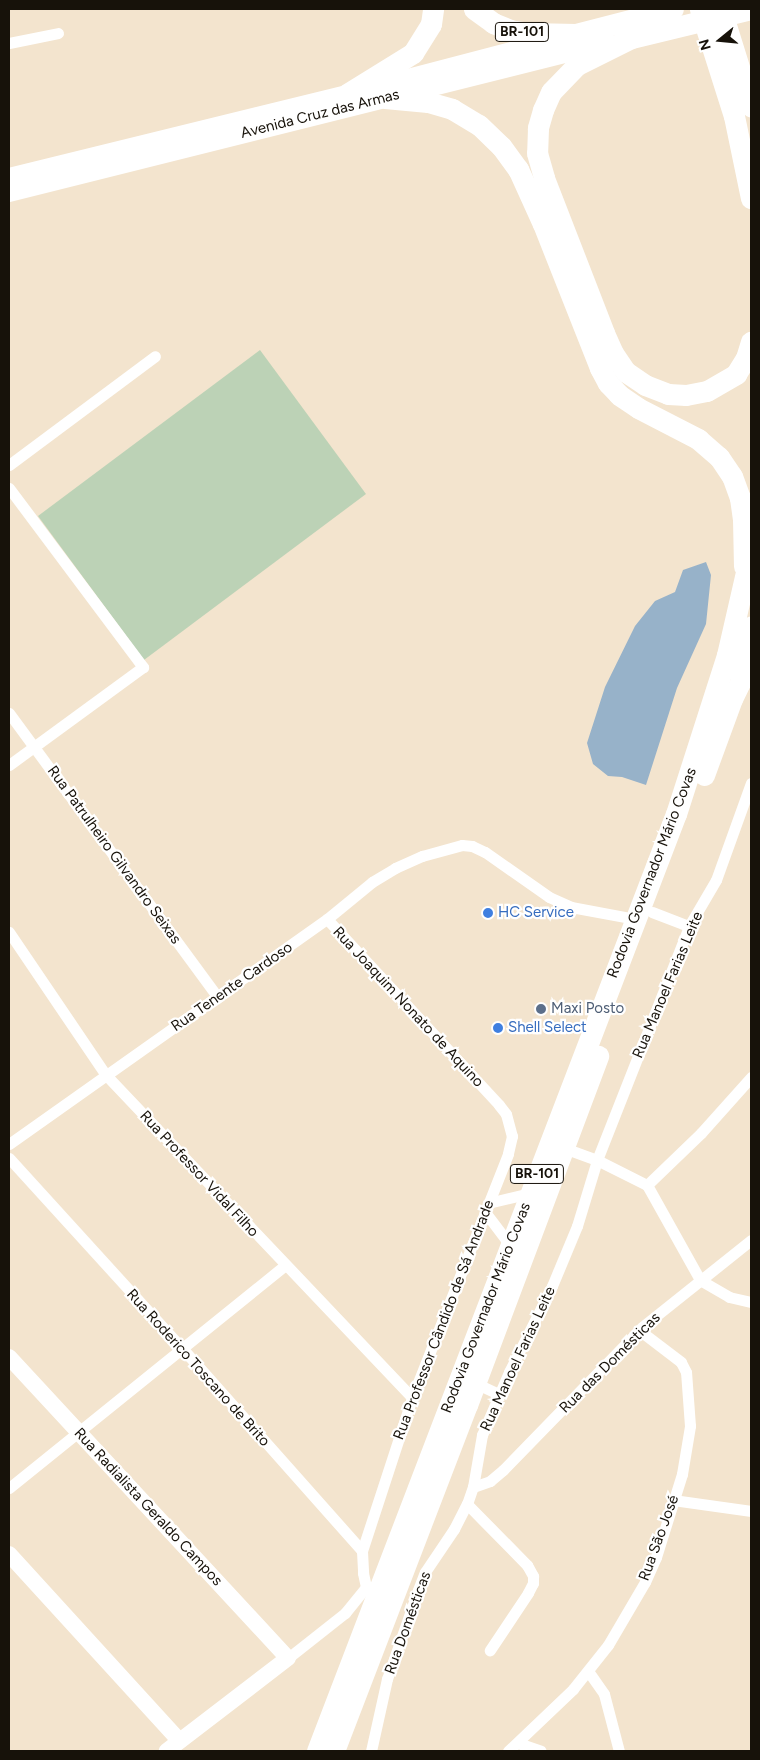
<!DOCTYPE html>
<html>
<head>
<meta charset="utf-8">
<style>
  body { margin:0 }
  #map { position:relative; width:760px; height:1760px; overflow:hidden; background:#f3e4ce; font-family:Figtree,sans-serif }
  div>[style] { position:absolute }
  .green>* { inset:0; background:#bcd2b6 }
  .water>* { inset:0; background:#97b2c9 }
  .street>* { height:11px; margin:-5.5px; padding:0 5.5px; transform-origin:5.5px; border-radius:5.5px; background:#fff }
  .secondary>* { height:16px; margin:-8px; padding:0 8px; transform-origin:8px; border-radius:8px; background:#fff }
  .primary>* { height:18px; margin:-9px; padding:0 9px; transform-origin:9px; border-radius:9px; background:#fff }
  .highway>* { height:21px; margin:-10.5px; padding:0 10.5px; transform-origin:10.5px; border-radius:10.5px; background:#fff }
  .dots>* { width:14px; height:14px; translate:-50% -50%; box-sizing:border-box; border:2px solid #fff; border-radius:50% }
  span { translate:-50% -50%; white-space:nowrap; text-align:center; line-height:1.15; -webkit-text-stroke:4.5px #fff; paint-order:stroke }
  .shield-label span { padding:1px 4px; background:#fff; border:1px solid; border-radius:4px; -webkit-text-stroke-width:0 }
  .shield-label { font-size:14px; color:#17120a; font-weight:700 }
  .street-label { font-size:15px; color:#17120a }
  .shop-label { font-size:15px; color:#366cbe }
  .left { translate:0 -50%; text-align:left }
  .service-label { font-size:15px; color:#4e5e75 }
  .frame { position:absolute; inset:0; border:10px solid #17120a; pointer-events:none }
  .north { position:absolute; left:695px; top:15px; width:50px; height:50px; -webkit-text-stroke:4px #fff; paint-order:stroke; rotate:253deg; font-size:14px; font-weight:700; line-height:20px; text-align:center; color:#17120a }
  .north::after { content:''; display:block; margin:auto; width:18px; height:22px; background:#17120a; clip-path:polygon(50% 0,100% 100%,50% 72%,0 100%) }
</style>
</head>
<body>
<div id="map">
  <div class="green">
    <i style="clip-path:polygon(260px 350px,366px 494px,144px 660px,38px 516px)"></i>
  </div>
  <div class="water">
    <i style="clip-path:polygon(706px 562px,711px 575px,706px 624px,677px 688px,646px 785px,622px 777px,608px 776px,593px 764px,587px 743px,605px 687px,635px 626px,655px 601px,675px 592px,683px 570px)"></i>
  </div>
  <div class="street">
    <i style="left:9px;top:43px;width:50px;rotate:-11.5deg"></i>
    <i style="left:9px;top:465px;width:182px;rotate:-36.7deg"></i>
    <i style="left:9px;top:488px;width:224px;rotate:53.2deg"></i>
    <i style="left:143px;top:667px;width:166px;rotate:143.8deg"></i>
    <i style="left:9px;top:713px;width:353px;rotate:53.7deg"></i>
    <i style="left:652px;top:912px;width:40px;rotate:21deg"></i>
    <i style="left:327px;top:919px;width:253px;rotate:47.2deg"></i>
    <i style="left:499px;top:1105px;width:11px;rotate:52deg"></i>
    <i style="left:506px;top:1114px;width:23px;rotate:75deg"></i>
    <i style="left:512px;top:1136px;width:18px;rotate:103deg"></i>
    <i style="left:508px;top:1154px;width:262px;rotate:111.5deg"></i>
    <i style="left:412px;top:1398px;width:161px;rotate:108.1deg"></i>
    <i style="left:9px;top:932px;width:173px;rotate:55.9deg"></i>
    <i style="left:106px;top:1075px;width:445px;rotate:46.5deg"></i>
    <i style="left:9px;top:1144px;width:390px;rotate:-35.3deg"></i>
    <i style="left:327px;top:919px;width:58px;rotate:-39.4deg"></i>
    <i style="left:372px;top:882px;width:27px;rotate:-31deg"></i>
    <i style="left:395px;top:868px;width:30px;rotate:-24deg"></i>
    <i style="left:422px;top:856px;width:41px;rotate:-15.4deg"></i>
    <i style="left:462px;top:845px;width:10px;rotate:6deg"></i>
    <i style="left:472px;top:846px;width:14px;rotate:25deg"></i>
    <i style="left:485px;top:852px;width:78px;rotate:35.1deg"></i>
    <i style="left:549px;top:897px;width:24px;rotate:24deg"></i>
    <i style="left:571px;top:907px;width:65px;rotate:10.6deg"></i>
    <i style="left:564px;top:1148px;width:35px;rotate:20deg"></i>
    <i style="left:597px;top:1160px;width:56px;rotate:26.6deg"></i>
    <i style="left:647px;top:1185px;width:109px;rotate:60.8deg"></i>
    <i style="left:9px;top:1158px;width:257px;rotate:47.7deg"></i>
    <i style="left:182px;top:1348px;width:271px;rotate:48.4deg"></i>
    <i style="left:362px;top:1551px;width:22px;rotate:87deg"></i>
    <i style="left:363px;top:1573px;width:14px;rotate:78deg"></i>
    <i style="left:647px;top:1185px;width:75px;rotate:-43.9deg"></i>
    <i style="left:701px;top:1133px;width:75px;rotate:-48.2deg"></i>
    <i style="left:488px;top:1203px;width:43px;rotate:-13.4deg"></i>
    <i style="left:485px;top:1212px;width:41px;rotate:52.9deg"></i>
    <i style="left:700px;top:1280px;width:34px;rotate:30deg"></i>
    <i style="left:729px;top:1297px;width:23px;rotate:13deg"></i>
    <i style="left:475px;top:1383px;width:26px;rotate:25deg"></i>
    <i style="left:473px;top:1487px;width:18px;rotate:-19deg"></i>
    <i style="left:490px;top:1481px;width:17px;rotate:-40deg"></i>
    <i style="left:503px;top:1470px;width:199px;rotate:-45.8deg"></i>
    <i style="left:642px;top:1327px;width:139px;rotate:-38.6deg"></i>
    <i style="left:9px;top:1488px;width:355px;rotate:-38.9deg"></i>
    <i style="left:673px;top:1500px;width:79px;rotate:8deg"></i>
    <i style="left:467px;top:1504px;width:86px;rotate:45.5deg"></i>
    <i style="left:527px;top:1565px;width:13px;rotate:61deg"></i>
    <i style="left:533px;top:1576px;width:7px;rotate:90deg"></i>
    <i style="left:533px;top:1583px;width:11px;rotate:117deg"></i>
    <i style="left:528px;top:1593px;width:69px;rotate:123.7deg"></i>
    <i style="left:288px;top:1658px;width:73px;rotate:-38.3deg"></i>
    <i style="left:345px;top:1613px;width:33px;rotate:-51deg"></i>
    <i style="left:588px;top:1671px;width:28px;rotate:55deg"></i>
    <i style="left:604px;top:1694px;width:59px;rotate:75.3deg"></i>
    <i style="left:518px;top:1743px;width:24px;rotate:19deg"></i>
    <i style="left:371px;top:1751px;width:74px;rotate:-77.5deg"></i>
    <i style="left:387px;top:1679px;width:94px;rotate:-70.8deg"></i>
    <i style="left:418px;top:1590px;width:19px;rotate:-69deg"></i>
    <i style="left:425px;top:1572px;width:52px;rotate:-56deg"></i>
    <i style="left:454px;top:1529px;width:28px;rotate:-63deg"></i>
    <i style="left:467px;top:1504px;width:18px;rotate:-71deg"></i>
    <i style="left:473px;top:1487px;width:53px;rotate:-80.2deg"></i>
    <i style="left:482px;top:1435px;width:69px;rotate:-66.8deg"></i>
    <i style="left:509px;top:1372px;width:96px;rotate:-63.4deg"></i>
    <i style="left:552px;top:1286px;width:65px;rotate:-67.4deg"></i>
    <i style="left:577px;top:1226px;width:69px;rotate:-73.1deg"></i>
    <i style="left:597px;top:1160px;width:251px;rotate:-68.5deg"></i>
    <i style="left:689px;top:926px;width:53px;rotate:-59.6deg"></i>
    <i style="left:716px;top:880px;width:103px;rotate:-70.2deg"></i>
    <i style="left:508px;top:1751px;width:90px;rotate:-43.6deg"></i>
    <i style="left:573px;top:1689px;width:56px;rotate:-51.5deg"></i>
    <i style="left:608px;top:1645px;width:73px;rotate:-59.6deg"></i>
    <i style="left:645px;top:1582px;width:27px;rotate:-66deg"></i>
    <i style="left:656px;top:1557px;width:87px;rotate:-72.6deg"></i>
    <i style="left:682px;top:1474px;width:49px;rotate:-80.5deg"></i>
    <i style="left:690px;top:1426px;width:54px;rotate:-94.2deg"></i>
    <i style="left:686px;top:1372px;width:11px;rotate:-117deg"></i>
    <i style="left:681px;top:1362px;width:53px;rotate:-142.7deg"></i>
  </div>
  <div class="secondary">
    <i style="left:9px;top:1357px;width:410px;rotate:47.2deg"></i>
    <i style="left:288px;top:1658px;width:153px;rotate:142.5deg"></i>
    <i style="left:9px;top:1554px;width:253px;rotate:47.6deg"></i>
  </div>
  <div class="primary">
    <i style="left:9px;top:177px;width:348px;rotate:-13.8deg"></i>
    <i style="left:347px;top:94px;width:221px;rotate:-14.7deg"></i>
    <i style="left:9px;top:193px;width:618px;rotate:-14.04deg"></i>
  </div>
  <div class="highway">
    <i style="left:474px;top:9px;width:24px;rotate:36deg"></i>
    <i style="left:493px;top:23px;width:18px;rotate:22deg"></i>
    <i style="left:510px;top:30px;width:18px;rotate:9deg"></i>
    <i style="left:528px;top:33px;width:48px;rotate:1.2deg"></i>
    <i style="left:576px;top:34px;width:100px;rotate:-14.5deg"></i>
    <i style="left:700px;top:9px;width:112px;rotate:72.4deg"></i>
    <i style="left:734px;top:116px;width:84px;rotate:78.3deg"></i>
    <i style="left:721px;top:9px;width:102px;rotate:72.8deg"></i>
    <i style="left:751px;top:9px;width:123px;rotate:166.4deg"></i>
    <i style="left:631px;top:38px;width:60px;rotate:153.4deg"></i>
    <i style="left:577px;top:65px;width:37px;rotate:134deg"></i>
    <i style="left:551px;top:92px;width:20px;rotate:114deg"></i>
    <i style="left:543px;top:110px;width:19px;rotate:106deg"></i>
    <i style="left:538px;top:128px;width:25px;rotate:92deg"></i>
    <i style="left:537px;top:153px;width:26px;rotate:74deg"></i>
    <i style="left:544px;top:178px;width:166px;rotate:68.8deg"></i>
    <i style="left:604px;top:333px;width:22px;rotate:66deg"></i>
    <i style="left:613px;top:353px;width:23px;rotate:56deg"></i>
    <i style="left:626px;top:372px;width:23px;rotate:34deg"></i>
    <i style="left:645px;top:385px;width:25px;rotate:21deg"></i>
    <i style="left:668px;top:394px;width:18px;rotate:3deg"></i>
    <i style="left:686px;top:395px;width:21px;rotate:-11deg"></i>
    <i style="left:707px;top:391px;width:34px;rotate:-30deg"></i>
    <i style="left:736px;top:374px;width:19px;rotate:-58deg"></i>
    <i style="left:746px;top:358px;width:17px;rotate:-73deg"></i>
    <i style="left:347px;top:94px;width:78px;rotate:-31.8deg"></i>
    <i style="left:413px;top:53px;width:34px;rotate:-58deg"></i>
    <i style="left:431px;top:24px;width:15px;rotate:-82deg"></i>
    <i style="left:385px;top:98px;width:43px;rotate:5.3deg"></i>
    <i style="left:428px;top:102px;width:25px;rotate:16deg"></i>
    <i style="left:452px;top:109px;width:31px;rotate:31deg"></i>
    <i style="left:479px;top:125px;width:30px;rotate:44deg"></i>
    <i style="left:501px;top:146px;width:29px;rotate:54deg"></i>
    <i style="left:518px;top:169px;width:60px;rotate:65.6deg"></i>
    <i style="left:543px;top:224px;width:155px;rotate:68.4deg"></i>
    <i style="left:600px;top:368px;width:17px;rotate:62deg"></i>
    <i style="left:608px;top:383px;width:16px;rotate:47deg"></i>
    <i style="left:619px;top:395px;width:23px;rotate:34deg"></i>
    <i style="left:638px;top:408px;width:68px;rotate:27.3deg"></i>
    <i style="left:698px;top:439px;width:28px;rotate:41deg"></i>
    <i style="left:719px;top:457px;width:23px;rotate:56deg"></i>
    <i style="left:732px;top:476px;width:23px;rotate:70deg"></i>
    <i style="left:740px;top:498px;width:21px;rotate:82deg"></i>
    <i style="left:743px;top:519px;width:47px;rotate:88.8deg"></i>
    <i style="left:739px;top:672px;width:47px;rotate:-75.1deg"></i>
    <i style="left:704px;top:775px;width:81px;rotate:-69.8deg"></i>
    <i style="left:732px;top:699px;width:43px;rotate:-64deg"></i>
    <i style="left:317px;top:1751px;width:1003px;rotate:-69.04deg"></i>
    <i style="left:676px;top:814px;width:167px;rotate:-72.2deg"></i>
    <i style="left:727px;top:655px;width:108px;rotate:-77.1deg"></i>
    <i style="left:334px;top:1751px;width:371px;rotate:-69deg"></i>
    <i style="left:467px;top:1405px;width:373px;rotate:-69.4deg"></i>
  </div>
  <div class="dots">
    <i style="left:488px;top:913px;background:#3f7fe0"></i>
    <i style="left:541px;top:1009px;background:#5c6f8a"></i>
    <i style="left:498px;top:1028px;background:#3f7fe0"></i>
  </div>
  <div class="shield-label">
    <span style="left:522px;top:32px">BR-101</span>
    <span style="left:537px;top:1174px">BR-101</span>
  </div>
  <div class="street-label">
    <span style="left:320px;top:114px;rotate:-14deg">Avenida Cruz das Armas</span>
    <span style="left:114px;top:855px;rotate:54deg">Rua Patrulheiro Gilvandro Seixas</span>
    <span style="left:652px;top:873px;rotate:-69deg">Rodovia Governador Mário Covas</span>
    <span style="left:668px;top:985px;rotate:-67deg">Rua Manoel Farias Leite</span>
    <span style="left:232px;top:987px;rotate:-35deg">Rua Tenente Cardoso</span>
    <span style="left:408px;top:1007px;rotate:47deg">Rua Joaquim Nonato de Aquino</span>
    <span style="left:199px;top:1174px;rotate:47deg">Rua Professor Vidal Filho</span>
    <span style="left:486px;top:1308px;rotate:-69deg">Rodovia Governador Mário Covas</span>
    <span style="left:444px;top:1320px;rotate:-69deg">Rua Professor Cândido de Sá Andrade</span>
    <span style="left:518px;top:1359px;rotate:-65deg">Rua Manoel Farias Leite</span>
    <span style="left:610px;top:1363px;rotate:-45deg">Rua das Domésticas</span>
    <span style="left:198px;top:1368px;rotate:48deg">Rua Roderico Toscano de Brito</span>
    <span style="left:148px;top:1507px;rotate:47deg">Rua Radialista Geraldo Campos</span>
    <span style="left:659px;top:1538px;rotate:-70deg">Rua São José</span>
    <span style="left:408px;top:1623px;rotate:-70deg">Rua Domésticas</span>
  </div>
  <div class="shop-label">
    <span class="left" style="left:498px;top:913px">HC Service</span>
    <span class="left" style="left:508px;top:1028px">Shell Select</span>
  </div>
  <div class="service-label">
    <span class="left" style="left:551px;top:1009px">Maxi Posto</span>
  </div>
  <div class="frame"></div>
  <div class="north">N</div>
</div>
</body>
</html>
